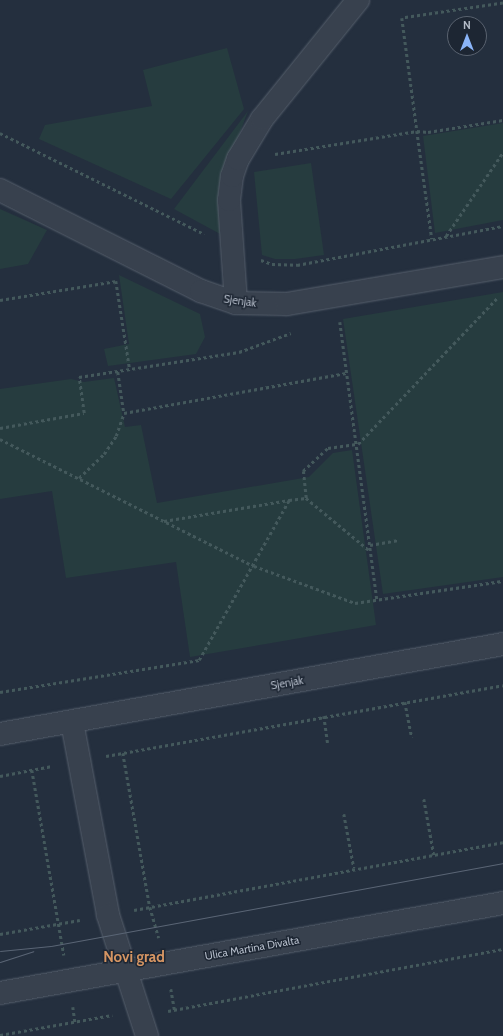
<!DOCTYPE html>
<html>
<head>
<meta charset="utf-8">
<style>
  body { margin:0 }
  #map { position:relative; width:503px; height:1036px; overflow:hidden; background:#242f3e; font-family:Cabin,sans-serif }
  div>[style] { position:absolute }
  .green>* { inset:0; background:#263c3f }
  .path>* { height:2.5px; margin-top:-1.25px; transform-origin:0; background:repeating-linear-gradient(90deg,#44595c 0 3px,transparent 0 6px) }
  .roads { filter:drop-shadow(0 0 1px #565f6c) drop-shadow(0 0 1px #565f6c) }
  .minor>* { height:22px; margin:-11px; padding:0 11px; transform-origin:11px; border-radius:11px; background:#38414e }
  .tram>* { height:1px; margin:-0.5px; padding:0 0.5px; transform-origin:0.5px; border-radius:0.5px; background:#5a6575 }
  span { translate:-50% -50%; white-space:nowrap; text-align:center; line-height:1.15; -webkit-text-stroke:3px #1d2633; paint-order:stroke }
  .street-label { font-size:11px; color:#b4bcc9 }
  .district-label { font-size:15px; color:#d59563; font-weight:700 }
  .north { position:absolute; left:447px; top:16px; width:40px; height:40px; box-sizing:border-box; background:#1d2633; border:1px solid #59626f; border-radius:50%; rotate:0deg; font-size:11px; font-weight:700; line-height:16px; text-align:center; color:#b4bcc9 }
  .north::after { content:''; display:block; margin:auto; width:14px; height:18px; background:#8ab4f8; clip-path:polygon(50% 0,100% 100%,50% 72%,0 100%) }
</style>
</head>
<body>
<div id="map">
  <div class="green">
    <i style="clip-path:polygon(227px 48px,244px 109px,171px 199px,39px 139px,45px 125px,152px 106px,143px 70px)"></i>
    <i style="clip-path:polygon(248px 111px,219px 188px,222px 235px,174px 209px)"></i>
    <i style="clip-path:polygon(503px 123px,503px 220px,435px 233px,423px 136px)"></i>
    <i style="clip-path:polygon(311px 163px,324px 255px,295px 259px,275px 259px,262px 255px,254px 172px)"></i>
    <i style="clip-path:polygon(0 209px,47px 230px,28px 264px,0 269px)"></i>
    <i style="clip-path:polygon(119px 275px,200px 314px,205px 337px,196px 354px,108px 366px,104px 349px,129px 344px)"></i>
    <i style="clip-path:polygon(503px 292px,503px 577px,383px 594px,343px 319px)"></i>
    <i style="clip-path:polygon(114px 378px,125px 427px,141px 425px,157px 503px,309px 477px,333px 453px,352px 450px,376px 625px,190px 657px,176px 562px,66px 578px,52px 491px,0 499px,0 389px,71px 379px,84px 382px)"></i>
  </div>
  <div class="path">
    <i style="left:503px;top:3px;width:102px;rotate:171.6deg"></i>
    <i style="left:402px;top:18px;width:114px;rotate:82.4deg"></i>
    <i style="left:417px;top:131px;width:11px;rotate:5deg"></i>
    <i style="left:428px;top:132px;width:76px;rotate:-9.1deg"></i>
    <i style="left:0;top:133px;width:228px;rotate:26.3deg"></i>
    <i style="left:275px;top:154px;width:144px;rotate:-9.2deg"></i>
    <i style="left:417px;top:131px;width:109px;rotate:82.1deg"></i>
    <i style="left:446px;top:236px;width:102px;rotate:-55.8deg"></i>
    <i style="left:261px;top:260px;width:12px;rotate:20deg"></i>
    <i style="left:272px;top:264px;width:25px;rotate:2deg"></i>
    <i style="left:297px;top:265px;width:210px;rotate:-10.7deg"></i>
    <i style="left:0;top:300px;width:118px;rotate:-9.3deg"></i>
    <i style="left:116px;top:281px;width:90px;rotate:81.1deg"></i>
    <i style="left:340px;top:322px;width:280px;rotate:82.4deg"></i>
    <i style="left:118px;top:372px;width:41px;rotate:81.7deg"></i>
    <i style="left:124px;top:413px;width:227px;rotate:-10.2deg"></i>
    <i style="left:0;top:428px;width:85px;rotate:-10.1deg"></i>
    <i style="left:84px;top:413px;width:36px;rotate:-98deg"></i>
    <i style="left:79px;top:377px;width:162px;rotate:-8.9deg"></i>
    <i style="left:239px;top:352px;width:55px;rotate:-20.1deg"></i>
    <i style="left:0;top:439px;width:284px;rotate:26.6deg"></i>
    <i style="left:254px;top:566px;width:108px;rotate:20.1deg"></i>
    <i style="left:355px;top:603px;width:150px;rotate:-8.5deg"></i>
    <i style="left:79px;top:478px;width:35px;rotate:-44deg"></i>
    <i style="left:104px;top:454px;width:22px;rotate:-56deg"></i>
    <i style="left:116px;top:436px;width:24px;rotate:-71deg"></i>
    <i style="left:306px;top:498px;width:83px;rotate:39.6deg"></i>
    <i style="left:164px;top:521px;width:127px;rotate:-9.5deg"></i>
    <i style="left:370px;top:545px;width:29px;rotate:-10deg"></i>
    <i style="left:0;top:692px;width:202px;rotate:-9.1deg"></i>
    <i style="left:199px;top:660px;width:184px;rotate:-60.6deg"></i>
    <i style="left:289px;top:500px;width:17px;rotate:-7deg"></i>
    <i style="left:306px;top:498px;width:27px;rotate:-96deg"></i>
    <i style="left:303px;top:471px;width:34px;rotate:-43deg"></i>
    <i style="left:328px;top:448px;width:30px;rotate:-8deg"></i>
    <i style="left:358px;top:444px;width:203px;rotate:-46.4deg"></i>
    <i style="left:405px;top:702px;width:36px;rotate:79deg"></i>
    <i style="left:324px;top:716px;width:27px;rotate:82deg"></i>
    <i style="left:123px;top:753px;width:156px;rotate:80.1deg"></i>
    <i style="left:150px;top:907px;width:32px;rotate:74deg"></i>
    <i style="left:106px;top:756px;width:403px;rotate:-10.1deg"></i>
    <i style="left:32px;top:770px;width:188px;rotate:80.2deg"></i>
    <i style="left:0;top:776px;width:53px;rotate:-10.9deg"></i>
    <i style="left:424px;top:799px;width:57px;rotate:79.9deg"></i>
    <i style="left:344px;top:814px;width:55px;rotate:79.5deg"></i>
    <i style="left:134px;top:910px;width:375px;rotate:-10.4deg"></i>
    <i style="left:0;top:934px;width:81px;rotate:-9.9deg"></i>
    <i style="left:171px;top:989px;width:22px;rotate:80deg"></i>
    <i style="left:73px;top:1007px;width:15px;rotate:82deg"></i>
    <i style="left:168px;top:1011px;width:341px;rotate:-10.5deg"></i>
    <i style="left:0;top:1035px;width:114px;rotate:-10.1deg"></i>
  </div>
  <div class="roads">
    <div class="minor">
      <i style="left:0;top:190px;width:225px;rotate:26.7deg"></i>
      <i style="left:201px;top:291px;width:37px;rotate:19deg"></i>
      <i style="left:236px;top:303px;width:51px;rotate:1.1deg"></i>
      <i style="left:287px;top:304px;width:219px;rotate:-9.7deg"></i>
      <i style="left:236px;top:303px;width:103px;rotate:-93.9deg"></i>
      <i style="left:229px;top:200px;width:24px;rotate:-83deg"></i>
      <i style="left:232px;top:176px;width:18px;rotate:-71deg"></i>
      <i style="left:238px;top:159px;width:47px;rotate:-59deg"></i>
      <i style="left:262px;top:119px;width:153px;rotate:-51.1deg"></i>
      <i style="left:72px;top:722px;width:196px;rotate:79.4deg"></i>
      <i style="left:108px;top:915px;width:127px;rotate:72.1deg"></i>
      <i style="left:0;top:734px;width:511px;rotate:-10.14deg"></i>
      <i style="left:0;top:993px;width:511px;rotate:-10.14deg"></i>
    </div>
  </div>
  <div class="tram">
    <i style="left:0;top:951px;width:51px;rotate:-5.6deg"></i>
    <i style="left:51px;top:946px;width:460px;rotate:-10.4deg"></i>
    <i style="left:0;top:962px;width:35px;rotate:-18deg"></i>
  </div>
  <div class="street-label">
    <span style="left:240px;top:301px;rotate:8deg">Sjenjak</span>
    <span style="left:287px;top:683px;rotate:-10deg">Sjenjak</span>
    <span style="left:252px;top:948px;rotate:-10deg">Ulica Martina Divalta</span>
  </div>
  <div class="district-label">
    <span style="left:134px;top:958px">Novi grad</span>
  </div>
  <div class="north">N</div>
</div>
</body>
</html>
